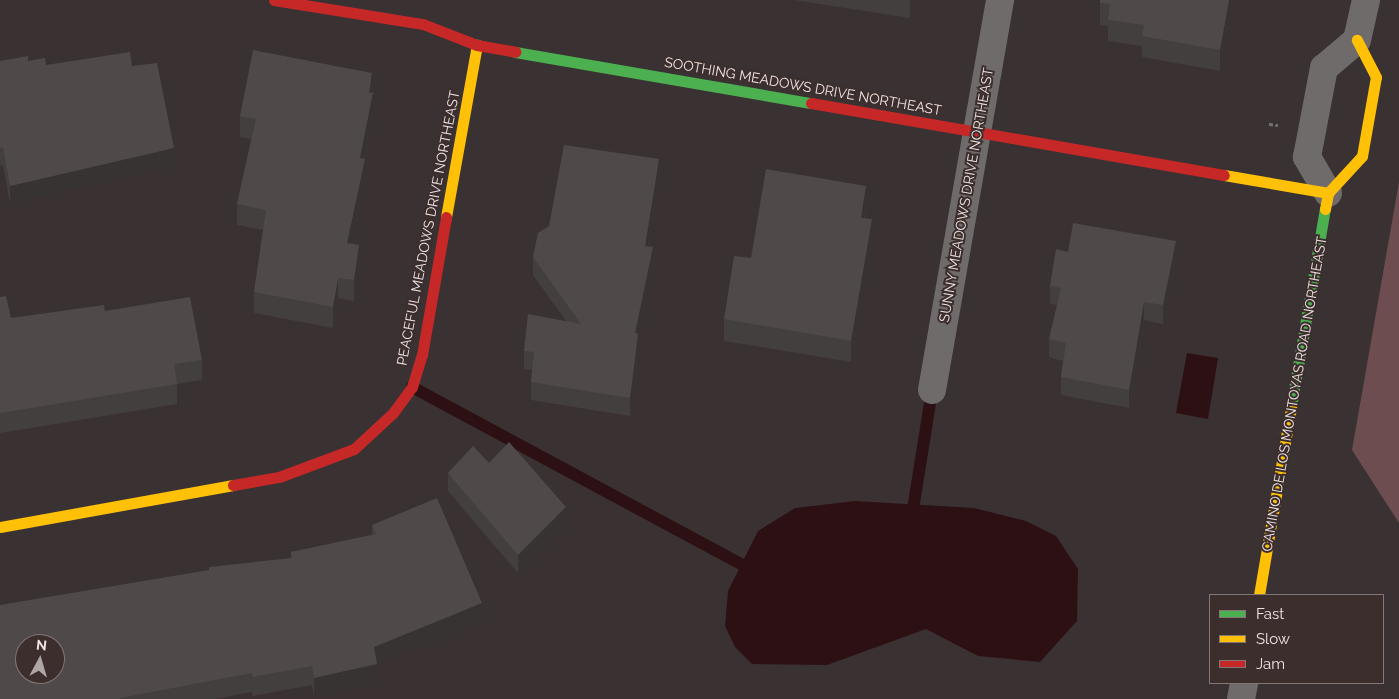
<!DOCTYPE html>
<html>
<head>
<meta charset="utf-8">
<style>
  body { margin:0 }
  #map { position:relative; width:1399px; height:699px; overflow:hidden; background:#3a3232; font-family:Raleway,sans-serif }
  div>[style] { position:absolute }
  .green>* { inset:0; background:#6d4d4f }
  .water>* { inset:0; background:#2d1013 }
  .stream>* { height:12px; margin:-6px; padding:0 6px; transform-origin:6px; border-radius:6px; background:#2d1013 }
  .path>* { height:3px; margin-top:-1.5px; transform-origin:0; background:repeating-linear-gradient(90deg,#756f6f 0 4px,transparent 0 6.5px) }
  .street>* { height:28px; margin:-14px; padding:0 14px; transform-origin:14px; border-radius:14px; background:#6f6b6b }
  .fast>* { height:11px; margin:-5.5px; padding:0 5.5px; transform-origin:5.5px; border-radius:5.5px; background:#4caf50 }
  .slow>* { height:11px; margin:-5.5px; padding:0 5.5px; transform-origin:5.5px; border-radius:5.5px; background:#ffc107 }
  .jam>* { height:11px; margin:-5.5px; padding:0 5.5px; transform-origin:5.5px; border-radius:5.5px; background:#c62828 }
  .wall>* { inset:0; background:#443f3f }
  .shaded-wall>* { inset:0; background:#373333 }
  .building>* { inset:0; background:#4f4949 }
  span { translate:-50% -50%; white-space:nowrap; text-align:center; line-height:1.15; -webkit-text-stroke:4px #3d2e2e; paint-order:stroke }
  .street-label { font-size:14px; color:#ede3e3 }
  .legend { position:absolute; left:1209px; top:594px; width:175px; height:90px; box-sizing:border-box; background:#3d2e2e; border:1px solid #837676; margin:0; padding:6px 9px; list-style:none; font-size:15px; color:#ede3e3 }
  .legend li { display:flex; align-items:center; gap:10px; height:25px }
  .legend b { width:25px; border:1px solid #837676 }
  .north { position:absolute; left:15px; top:634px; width:50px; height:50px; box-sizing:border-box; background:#3d2e2e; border:1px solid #837676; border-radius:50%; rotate:6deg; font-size:14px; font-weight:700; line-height:20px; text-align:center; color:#ede3e3 }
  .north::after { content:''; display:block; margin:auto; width:18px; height:22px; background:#aea5a5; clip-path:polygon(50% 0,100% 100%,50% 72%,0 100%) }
</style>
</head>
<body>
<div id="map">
  <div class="green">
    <i style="clip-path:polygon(1399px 182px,1399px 523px,1352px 450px)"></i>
  </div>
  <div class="water">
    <i style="clip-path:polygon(1187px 353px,1218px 358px,1208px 419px,1176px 413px)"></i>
    <i style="clip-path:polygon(855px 501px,974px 508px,1026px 521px,1056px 536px,1078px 569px,1077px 621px,1040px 662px,978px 656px,926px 629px,827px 665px,752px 664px,735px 647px,725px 626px,728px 591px,758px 531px,795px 508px)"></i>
  </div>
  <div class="stream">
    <i style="left:412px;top:387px;width:374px;rotate:28.3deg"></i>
    <i style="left:914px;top:503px;width:114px;rotate:-80.9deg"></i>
  </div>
  <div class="path">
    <i style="left:1269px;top:124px;width:9px;rotate:6deg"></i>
  </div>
  <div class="street">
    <i style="left:1328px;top:193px;width:42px;rotate:-120.3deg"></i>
    <i style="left:1307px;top:157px;width:91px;rotate:-79.2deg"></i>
    <i style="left:1324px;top:68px;width:43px;rotate:-40.3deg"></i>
    <i style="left:1357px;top:40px;width:41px;rotate:-77.3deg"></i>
    <i style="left:932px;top:390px;width:396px;rotate:-80.1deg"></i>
    <i style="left:1241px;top:699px;width:16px;rotate:-79deg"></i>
  </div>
  <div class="fast">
    <i style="left:515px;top:52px;width:300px;rotate:9.8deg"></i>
    <i style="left:1291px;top:407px;width:201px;rotate:-80.3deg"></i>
  </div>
  <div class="slow">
    <i style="left:1224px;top:175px;width:106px;rotate:9.8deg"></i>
    <i style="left:1325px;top:209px;width:16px;rotate:-79deg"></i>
    <i style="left:1328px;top:193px;width:50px;rotate:-47.4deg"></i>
    <i style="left:1362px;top:156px;width:80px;rotate:-80deg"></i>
    <i style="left:1376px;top:77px;width:42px;rotate:-117.2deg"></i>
    <i style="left:446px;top:217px;width:175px;rotate:-79.8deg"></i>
    <i style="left:0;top:527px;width:237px;rotate:-10.2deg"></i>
    <i style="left:1259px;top:595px;width:191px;rotate:-80.3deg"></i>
  </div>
  <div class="jam">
    <i style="left:274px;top:0;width:151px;rotate:9.2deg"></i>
    <i style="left:423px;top:24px;width:58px;rotate:21.3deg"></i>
    <i style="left:477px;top:45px;width:39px;rotate:10deg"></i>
    <i style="left:811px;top:103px;width:419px;rotate:9.9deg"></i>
    <i style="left:233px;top:485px;width:47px;rotate:-9.9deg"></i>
    <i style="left:279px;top:477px;width:80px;rotate:-20.5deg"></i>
    <i style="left:354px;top:449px;width:53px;rotate:-42.7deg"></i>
    <i style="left:393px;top:413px;width:32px;rotate:-54deg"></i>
    <i style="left:412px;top:387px;width:34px;rotate:-73deg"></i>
    <i style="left:422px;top:355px;width:140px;rotate:-80.1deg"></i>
  </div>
  <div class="wall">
    <i style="clip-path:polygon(794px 0,912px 0,910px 18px)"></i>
    <i style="clip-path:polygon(1100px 0,1232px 0,1220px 71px,1142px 57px,1142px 46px,1108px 41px,1108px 26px,1100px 25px)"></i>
    <i style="clip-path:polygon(0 61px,28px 61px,46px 65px,132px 66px,174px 166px,10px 204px,3px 165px,0 166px)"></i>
    <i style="clip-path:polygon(372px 92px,373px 112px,364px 159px,365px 180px,351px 244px,359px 266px,354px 301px,338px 298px,333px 328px,254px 313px,254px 292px,263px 230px,237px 225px,237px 204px,251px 139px,240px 137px,240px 116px)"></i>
    <i style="clip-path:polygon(659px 177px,648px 246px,653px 265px,638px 334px,638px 352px,630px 416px,531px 400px,531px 382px,532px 370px,524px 369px,524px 351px,566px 321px,533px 275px,533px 257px)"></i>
    <i style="clip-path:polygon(866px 207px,865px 218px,872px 241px,851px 362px,724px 341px,724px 319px)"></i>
    <i style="clip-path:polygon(1176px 259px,1163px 324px,1144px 320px,1129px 408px,1061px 395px,1061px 377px,1063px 361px,1049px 357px,1049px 339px,1057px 305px,1050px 304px,1050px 286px)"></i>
    <i style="clip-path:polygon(0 297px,11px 318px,105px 311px,202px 360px,202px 380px,177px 384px,177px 404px,0 433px)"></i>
    <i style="clip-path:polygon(489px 463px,566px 525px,518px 573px,448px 491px,448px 473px)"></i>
    <i style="clip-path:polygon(372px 525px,482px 622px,377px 665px,377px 683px,314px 697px,312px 685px,253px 696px,252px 692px,215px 699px,0 699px,291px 558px,291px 552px,372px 535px)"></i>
  </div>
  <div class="shaded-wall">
    <i style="clip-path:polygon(910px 0,912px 0,910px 18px)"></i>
    <i style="clip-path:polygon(1229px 0,1232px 0,1220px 71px,1220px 50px)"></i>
    <i style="clip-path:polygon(372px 73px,372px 94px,369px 93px)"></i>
    <i style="clip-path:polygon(373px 92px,373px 112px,360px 179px,360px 158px)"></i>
    <i style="clip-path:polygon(174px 148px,174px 166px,10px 204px,10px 186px)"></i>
    <i style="clip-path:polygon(365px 159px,365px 180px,347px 264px,347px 243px)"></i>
    <i style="clip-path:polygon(659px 159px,659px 177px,645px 264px,645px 246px)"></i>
    <i style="clip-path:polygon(866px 186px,866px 207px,861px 239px,861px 218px)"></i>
    <i style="clip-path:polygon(872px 219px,872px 241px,851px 362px,851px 341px)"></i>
    <i style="clip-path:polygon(1176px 241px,1176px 259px,1163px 324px,1163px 305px)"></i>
    <i style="clip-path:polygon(359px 245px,359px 266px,354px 301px,354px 280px)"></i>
    <i style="clip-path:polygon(653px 247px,653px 265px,635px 351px,635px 333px)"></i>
    <i style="clip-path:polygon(338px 278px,338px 298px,333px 328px,333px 307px)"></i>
    <i style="clip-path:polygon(1144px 302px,1144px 320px,1129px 408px,1129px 390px)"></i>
    <i style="clip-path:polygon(638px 334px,638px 352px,630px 416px,630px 398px)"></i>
    <i style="clip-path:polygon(566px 507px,566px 525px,518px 573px,518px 555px)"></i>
    <i style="clip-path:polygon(482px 603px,482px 622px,377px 665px,377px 683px,314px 697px,314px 678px,374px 647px)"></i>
  </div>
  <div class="building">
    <i style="clip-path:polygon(1100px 0,1229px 0,1220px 50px,1142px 36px,1144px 25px,1108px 20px,1110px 4px,1100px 3px)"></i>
    <i style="clip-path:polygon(253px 50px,372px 73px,369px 93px,373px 92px,360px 158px,365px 159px,347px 243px,359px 245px,354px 280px,338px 278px,333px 307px,254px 292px,266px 210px,237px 204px,256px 119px,240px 116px)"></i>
    <i style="clip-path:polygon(130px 52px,132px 66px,157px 63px,174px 148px,10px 186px,3px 147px,0 148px,0 61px,28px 56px,28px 61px,45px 58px,46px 65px)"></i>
    <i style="clip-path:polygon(564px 145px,659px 159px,645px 246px,653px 247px,635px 333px,638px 334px,630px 398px,531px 382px,534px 352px,524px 351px,528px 314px,581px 324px,533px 257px,538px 233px,549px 226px)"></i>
    <i style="clip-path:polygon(766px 169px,866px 186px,861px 218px,872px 219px,851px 341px,724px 319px,734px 256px,751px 258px)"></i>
    <i style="clip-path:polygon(1073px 223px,1176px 241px,1163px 305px,1144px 302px,1129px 390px,1061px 377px,1066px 343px,1049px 339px,1061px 288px,1050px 286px,1056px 249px,1068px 252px)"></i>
    <i style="clip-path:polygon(6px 296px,11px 318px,104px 305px,105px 311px,190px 297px,202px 360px,174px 364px,177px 384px,0 413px,0 297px)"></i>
    <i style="clip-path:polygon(509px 442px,566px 507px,518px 555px,448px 473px,473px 446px,489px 463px)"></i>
    <i style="clip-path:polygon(evenodd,437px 498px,482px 603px,374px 647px,377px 664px,314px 678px,312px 666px,253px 677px,252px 673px,120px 698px,120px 699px,0 699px,0 605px,209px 570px,209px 567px,292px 558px,291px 552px,376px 534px,372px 525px,437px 498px,25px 644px,55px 644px,55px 674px,25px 674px,25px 644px)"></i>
  </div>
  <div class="street-label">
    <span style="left:803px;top:86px;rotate:10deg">SOOTHING MEADOWS DRIVE NORTHEAST</span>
    <span style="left:966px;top:195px;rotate:-80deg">SUNNY MEADOWS DRIVE NORTHEAST</span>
    <span style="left:428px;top:228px;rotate:-79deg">PEACEFUL MEADOWS DRIVE NORTHEAST</span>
    <span style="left:1294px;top:394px;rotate:-80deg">CAMINO DE LOS MONTOYAS ROAD NORTHEAST</span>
  </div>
  <ul class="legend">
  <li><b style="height:6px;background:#4caf50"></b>Fast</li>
  <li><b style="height:6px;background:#ffc107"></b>Slow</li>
  <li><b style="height:6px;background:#c62828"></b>Jam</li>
  </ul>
  <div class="north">N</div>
</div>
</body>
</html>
